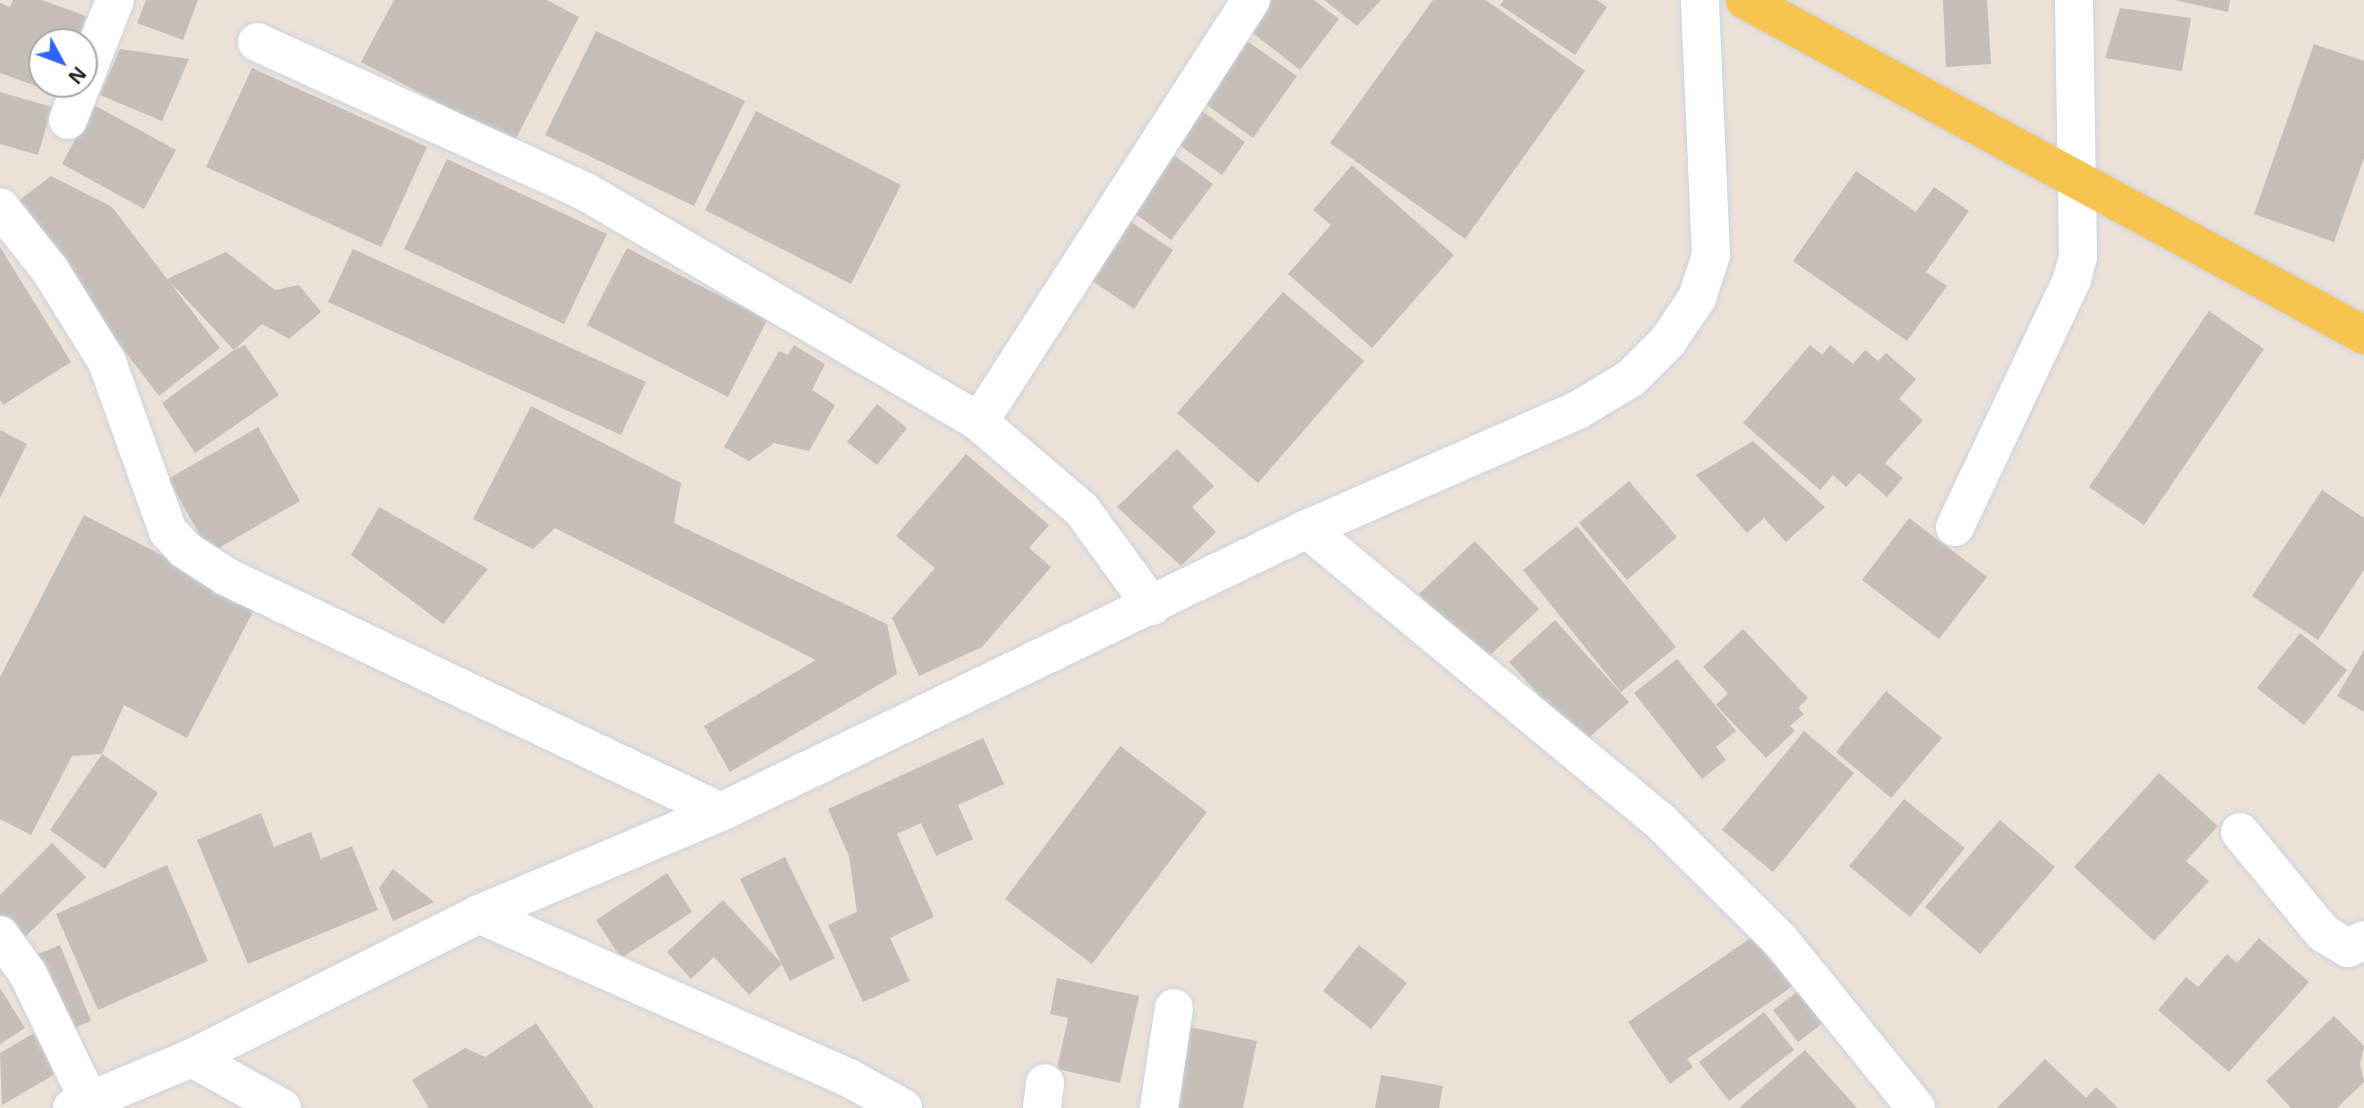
<!DOCTYPE html>
<html>
<head>
<meta charset="utf-8">
<style>
  body { margin:0 }
  #map { position:relative; width:2364px; height:1108px; overflow:hidden; background:#ebe1d7; font-family:"Open Sans",sans-serif }
  div>[style] { position:absolute }
  .building>* { inset:0; background:#c5beb7 }
  .roads { filter:drop-shadow(0 0 2px #ccd2e1) drop-shadow(0 0 2px #ccd2e1) }
  .minor>* { height:38px; margin:-19px; padding:0 19px; transform-origin:19px; border-radius:19px; background:#fff }
  .major>* { height:38px; margin:-19px; padding:0 19px; transform-origin:19px; border-radius:19px; background:#f7c54f }
  span { translate:-50% -50%; white-space:nowrap; text-align:center; line-height:1.15; -webkit-text-stroke:7px #fff; paint-order:stroke }
  .north { position:absolute; left:28px; top:28px; width:70px; height:70px; box-sizing:border-box; background:#fff; border:2px solid #a9a9a9; border-radius:50%; rotate:131deg; font-size:19px; font-weight:700; line-height:28px; text-align:center; color:#272727 }
  .north::after { content:''; display:block; margin:auto; width:24px; height:32px; background:#2f64ff; clip-path:polygon(50% 0,100% 100%,50% 72%,0 100%) }
</style>
</head>
<body>
<div id="map">
  <div class="building">
    <i style="clip-path:polygon(13px 0,42px 0,86px 16px,77px 42px,42px 42px,42px 84px,61px 84px,58px 94px,0 73px,0 3px,10px 7px)"></i>
    <i style="clip-path:polygon(146px 0,198px 0,183px 40px,137px 23px)"></i>
    <i style="clip-path:polygon(394px 0,547px 0,579px 17px,514px 142px,361px 62px)"></i>
    <i style="clip-path:polygon(1270px 0,1314px 0,1339px 19px,1300px 70px,1249px 30px)"></i>
    <i style="clip-path:polygon(1324px 0,1381px 0,1357px 26px)"></i>
    <i style="clip-path:polygon(1433px 0,1486px 0,1585px 71px,1465px 239px,1330px 143px)"></i>
    <i style="clip-path:polygon(1504px 0,1597px 0,1607px 7px,1575px 55px,1500px 5px)"></i>
    <i style="clip-path:polygon(1943px 0,1987px 0,1991px 64px,1946px 67px)"></i>
    <i style="clip-path:polygon(2175px 0,2230px 0,2228px 12px)"></i>
    <i style="clip-path:polygon(2120px 8px,2191px 18px,2182px 71px,2105px 58px)"></i>
    <i style="clip-path:polygon(596px 31px,745px 101px,694px 206px,545px 135px)"></i>
    <i style="clip-path:polygon(1244px 39px,1297px 76px,1253px 138px,1200px 100px)"></i>
    <i style="clip-path:polygon(2314px 44px,2364px 61px,2364px 158px,2334px 242px,2254px 214px)"></i>
    <i style="clip-path:polygon(120px 49px,189px 59px,162px 121px,100px 95px)"></i>
    <i style="clip-path:polygon(252px 68px,427px 147px,381px 247px,206px 167px)"></i>
    <i style="clip-path:polygon(0 92px,52px 107px,38px 155px,0 144px)"></i>
    <i style="clip-path:polygon(94px 105px,176px 150px,144px 209px,62px 164px)"></i>
    <i style="clip-path:polygon(1198px 108px,1245px 142px,1222px 175px,1175px 142px)"></i>
    <i style="clip-path:polygon(756px 111px,901px 185px,851px 284px,705px 210px)"></i>
    <i style="clip-path:polygon(1171px 153px,1213px 184px,1171px 240px,1129px 209px)"></i>
    <i style="clip-path:polygon(447px 159px,607px 234px,564px 324px,404px 249px)"></i>
    <i style="clip-path:polygon(1352px 165px,1454px 255px,1372px 348px,1288px 274px,1331px 225px,1313px 210px)"></i>
    <i style="clip-path:polygon(1856px 171px,1916px 212px,1934px 187px,1969px 211px,1926px 272px,1947px 286px,1907px 341px,1793px 261px)"></i>
    <i style="clip-path:polygon(51px 176px,112px 207px,167px 279px,226px 252px,275px 290px,299px 285px,321px 312px,289px 339px,262px 324px,234px 350px,245px 345px,279px 395px,195px 453px,162px 403px,234px 350px,169px 281px,220px 348px,159px 396px,13px 205px)"></i>
    <i style="clip-path:polygon(1128px 220px,1173px 250px,1134px 309px,1089px 279px)"></i>
    <i style="clip-path:polygon(0 247px,71px 362px,3px 405px,0 400px)"></i>
    <i style="clip-path:polygon(627px 248px,767px 320px,728px 397px,587px 325px)"></i>
    <i style="clip-path:polygon(353px 249px,646px 382px,621px 435px,328px 302px)"></i>
    <i style="clip-path:polygon(1283px 292px,1364px 361px,1258px 483px,1177px 413px)"></i>
    <i style="clip-path:polygon(2209px 311px,2264px 349px,2144px 525px,2089px 487px)"></i>
    <i style="clip-path:polygon(794px 345px,825px 364px,812px 390px,835px 405px,809px 451px,774px 443px,749px 461px,724px 447px,779px 351px,788px 355px)"></i>
    <i style="clip-path:polygon(1810px 345px,1822px 355px,1830px 345px,1853px 364px,1865px 350px,1878px 361px,1886px 353px,1916px 379px,1899px 399px,1923px 420px,1885px 463px,1903px 478px,1887px 497px,1859px 473px,1846px 487px,1833px 475px,1820px 490px,1743px 423px)"></i>
    <i style="clip-path:polygon(877px 404px,907px 428px,877px 465px,847px 442px)"></i>
    <i style="clip-path:polygon(531px 406px,681px 483px,674px 523px,887px 624px,897px 674px,730px 772px,704px 726px,816px 660px,555px 528px,533px 549px,473px 519px)"></i>
    <i style="clip-path:polygon(258px 427px,300px 501px,210px 553px,168px 479px)"></i>
    <i style="clip-path:polygon(0 430px,27px 444px,0 498px)"></i>
    <i style="clip-path:polygon(1753px 441px,1825px 507px,1786px 542px,1764px 518px,1747px 533px,1696px 475px)"></i>
    <i style="clip-path:polygon(1177px 449px,1214px 486px,1192px 507px,1216px 532px,1181px 566px,1117px 507px)"></i>
    <i style="clip-path:polygon(966px 454px,1049px 525px,1029px 548px,1051px 567px,982px 647px,919px 676px,892px 618px,935px 568px,896px 536px)"></i>
    <i style="clip-path:polygon(1629px 481px,1677px 537px,1627px 580px,1579px 523px)"></i>
    <i style="clip-path:polygon(2322px 490px,2364px 518px,2364px 570px,2318px 640px,2252px 596px)"></i>
    <i style="clip-path:polygon(379px 507px,488px 569px,443px 624px,351px 555px)"></i>
    <i style="clip-path:polygon(84px 515px,257px 604px,187px 738px,124px 705px,102px 754px,72px 756px,31px 835px,0 819px,0 677px)"></i>
    <i style="clip-path:polygon(1909px 518px,1987px 577px,1939px 639px,1862px 580px)"></i>
    <i style="clip-path:polygon(1577px 526px,1676px 647px,1621px 692px,1523px 570px)"></i>
    <i style="clip-path:polygon(1475px 541px,1539px 609px,1483px 662px,1419px 594px)"></i>
    <i style="clip-path:polygon(1555px 620px,1629px 702px,1583px 743px,1509px 662px)"></i>
    <i style="clip-path:polygon(1743px 629px,1808px 698px,1798px 708px,1804px 714px,1790px 726px,1795px 731px,1766px 758px,1716px 705px,1728px 693px,1703px 667px)"></i>
    <i style="clip-path:polygon(2300px 633px,2347px 670px,2304px 725px,2257px 688px)"></i>
    <i style="clip-path:polygon(2364px 650px,2364px 712px,2337px 696px)"></i>
    <i style="clip-path:polygon(1677px 659px,1736px 731px,1716px 747px,1726px 760px,1702px 779px,1634px 693px)"></i>
    <i style="clip-path:polygon(1886px 691px,1942px 738px,1891px 798px,1836px 752px)"></i>
    <i style="clip-path:polygon(1804px 731px,1854px 773px,1773px 872px,1722px 830px)"></i>
    <i style="clip-path:polygon(983px 738px,1004px 784px,958px 805px,973px 839px,936px 856px,921px 823px,897px 834px,934px 917px,890px 938px,910px 981px,863px 1002px,828px 925px,857px 912px,849px 856px,828px 809px)"></i>
    <i style="clip-path:polygon(1120px 746px,1207px 812px,1092px 964px,1005px 899px)"></i>
    <i style="clip-path:polygon(102px 754px,158px 793px,105px 869px,50px 830px)"></i>
    <i style="clip-path:polygon(2159px 773px,2218px 826px,2186px 861px,2209px 881px,2154px 941px,2074px 867px)"></i>
    <i style="clip-path:polygon(1904px 799px,1965px 848px,1910px 917px,1849px 866px)"></i>
    <i style="clip-path:polygon(261px 813px,274px 847px,311px 832px,321px 859px,352px 846px,378px 910px,248px 964px,197px 840px)"></i>
    <i style="clip-path:polygon(2000px 820px,2055px 867px,1980px 954px,1925px 907px)"></i>
    <i style="clip-path:polygon(52px 843px,86px 877px,23px 939px,0 917px,0 895px)"></i>
    <i style="clip-path:polygon(785px 857px,835px 958px,790px 981px,740px 879px)"></i>
    <i style="clip-path:polygon(167px 865px,208px 961px,98px 1010px,56px 914px)"></i>
    <i style="clip-path:polygon(393px 869px,434px 902px,393px 921px,379px 888px)"></i>
    <i style="clip-path:polygon(667px 873px,692px 912px,621px 958px,596px 920px)"></i>
    <i style="clip-path:polygon(723px 900px,782px 964px,749px 995px,714px 957px,691px 979px,667px 952px)"></i>
    <i style="clip-path:polygon(1758px 933px,1793px 986px,1687px 1059px,1693px 1067px,1670px 1084px,1628px 1022px)"></i>
    <i style="clip-path:polygon(2259px 938px,2309px 982px,2229px 1072px,2158px 1010px,2186px 977px,2198px 987px,2227px 954px,2237px 963px)"></i>
    <i style="clip-path:polygon(60px 945px,91px 1021px,62px 1033px,31px 957px)"></i>
    <i style="clip-path:polygon(1359px 945px,1407px 983px,1371px 1029px,1323px 991px)"></i>
    <i style="clip-path:polygon(1057px 978px,1139px 996px,1120px 1083px,1057px 1069px,1068px 1018px,1050px 1014px)"></i>
    <i style="clip-path:polygon(0 988px,25px 1028px,0 1044px)"></i>
    <i style="clip-path:polygon(1800px 990px,1824px 1022px,1798px 1042px,1773px 1010px)"></i>
    <i style="clip-path:polygon(1764px 1012px,1794px 1050px,1729px 1101px,1699px 1062px)"></i>
    <i style="clip-path:polygon(2334px 1016px,2364px 1046px,2360px 1064px,2364px 1082px,2337px 1108px,2291px 1108px,2266px 1081px)"></i>
    <i style="clip-path:polygon(536px 1023px,594px 1108px,429px 1108px,412px 1080px,465px 1048px,485px 1057px)"></i>
    <i style="clip-path:polygon(1185px 1026px,1257px 1041px,1243px 1108px,1168px 1108px)"></i>
    <i style="clip-path:polygon(34px 1033px,57px 1073px,2px 1105px,0 1053px)"></i>
    <i style="clip-path:polygon(1805px 1050px,1857px 1108px,1739px 1108px)"></i>
    <i style="clip-path:polygon(2045px 1059px,2086px 1098px,2096px 1087px,2118px 1108px,1997px 1108px)"></i>
    <i style="clip-path:polygon(1381px 1075px,1443px 1086px,1439px 1108px,1375px 1108px)"></i>
  </div>
  <div class="roads">
    <div class="minor">
      <i style="left:257px;top:42px;width:362px;rotate:24.5deg"></i>
      <i style="left:586px;top:192px;width:455px;rotate:30.3deg"></i>
      <i style="left:979px;top:422px;width:135px;rotate:40.5deg"></i>
      <i style="left:1082px;top:510px;width:119px;rotate:53.9deg"></i>
      <i style="left:84px;top:79px;width:85px;rotate:-68.6deg"></i>
      <i style="left:68px;top:120px;width:39px;rotate:-69deg"></i>
      <i style="left:0;top:207px;width:80px;rotate:51.6deg"></i>
      <i style="left:50px;top:270px;width:108px;rotate:58.2deg"></i>
      <i style="left:107px;top:362px;width:180px;rotate:70.2deg"></i>
      <i style="left:168px;top:531px;width:24px;rotate:48deg"></i>
      <i style="left:184px;top:549px;width:51px;rotate:33.1deg"></i>
      <i style="left:227px;top:577px;width:547px;rotate:25.44deg"></i>
      <i style="left:979px;top:422px;width:502px;rotate:-57.2deg"></i>
      <i style="left:1955px;top:527px;width:274px;rotate:-64.7deg"></i>
      <i style="left:2072px;top:279px;width:23px;rotate:-75deg"></i>
      <i style="left:2078px;top:257px;width:257px;rotate:-90.9deg"></i>
      <i style="left:1307px;top:529px;width:460px;rotate:39.6deg"></i>
      <i style="left:1661px;top:822px;width:168px;rotate:44.8deg"></i>
      <i style="left:1780px;top:940px;width:216px;rotate:51deg"></i>
      <i style="left:2240px;top:832px;width:131px;rotate:50.6deg"></i>
      <i style="left:2323px;top:933px;width:29px;rotate:31deg"></i>
      <i style="left:2348px;top:948px;width:18px;rotate:-27deg"></i>
      <i style="left:479px;top:914px;width:405px;rotate:23.9deg"></i>
      <i style="left:849px;top:1078px;width:62px;rotate:29.1deg"></i>
      <i style="left:0;top:935px;width:48px;rotate:54.3deg"></i>
      <i style="left:28px;top:974px;width:141px;rotate:64.3deg"></i>
      <i style="left:192px;top:1058px;width:103px;rotate:29.1deg"></i>
      <i style="left:72px;top:1108px;width:130px;rotate:-22.6deg"></i>
      <i style="left:192px;top:1058px;width:321px;rotate:-26.6deg"></i>
      <i style="left:479px;top:914px;width:263px;rotate:-22.9deg"></i>
      <i style="left:721px;top:812px;width:651px;rotate:-25.78deg"></i>
      <i style="left:1307px;top:529px;width:296px;rotate:-23.7deg"></i>
      <i style="left:1578px;top:410px;width:62px;rotate:-31.1deg"></i>
      <i style="left:1631px;top:378px;width:52px;rotate:-45deg"></i>
      <i style="left:1668px;top:341px;width:52px;rotate:-56deg"></i>
      <i style="left:1697px;top:298px;width:45px;rotate:-72deg"></i>
      <i style="left:1711px;top:255px;width:255px;rotate:-92.5deg"></i>
      <i style="left:1042px;top:1108px;width:25px;rotate:-83deg"></i>
      <i style="left:1159px;top:1108px;width:101px;rotate:-81.5deg"></i>
    </div>
    <div class="major">
      <i style="left:1745px;top:0;width:704px;rotate:28.42deg"></i>
    </div>
  </div>
  <div class="north">N</div>
</div>
</body>
</html>
